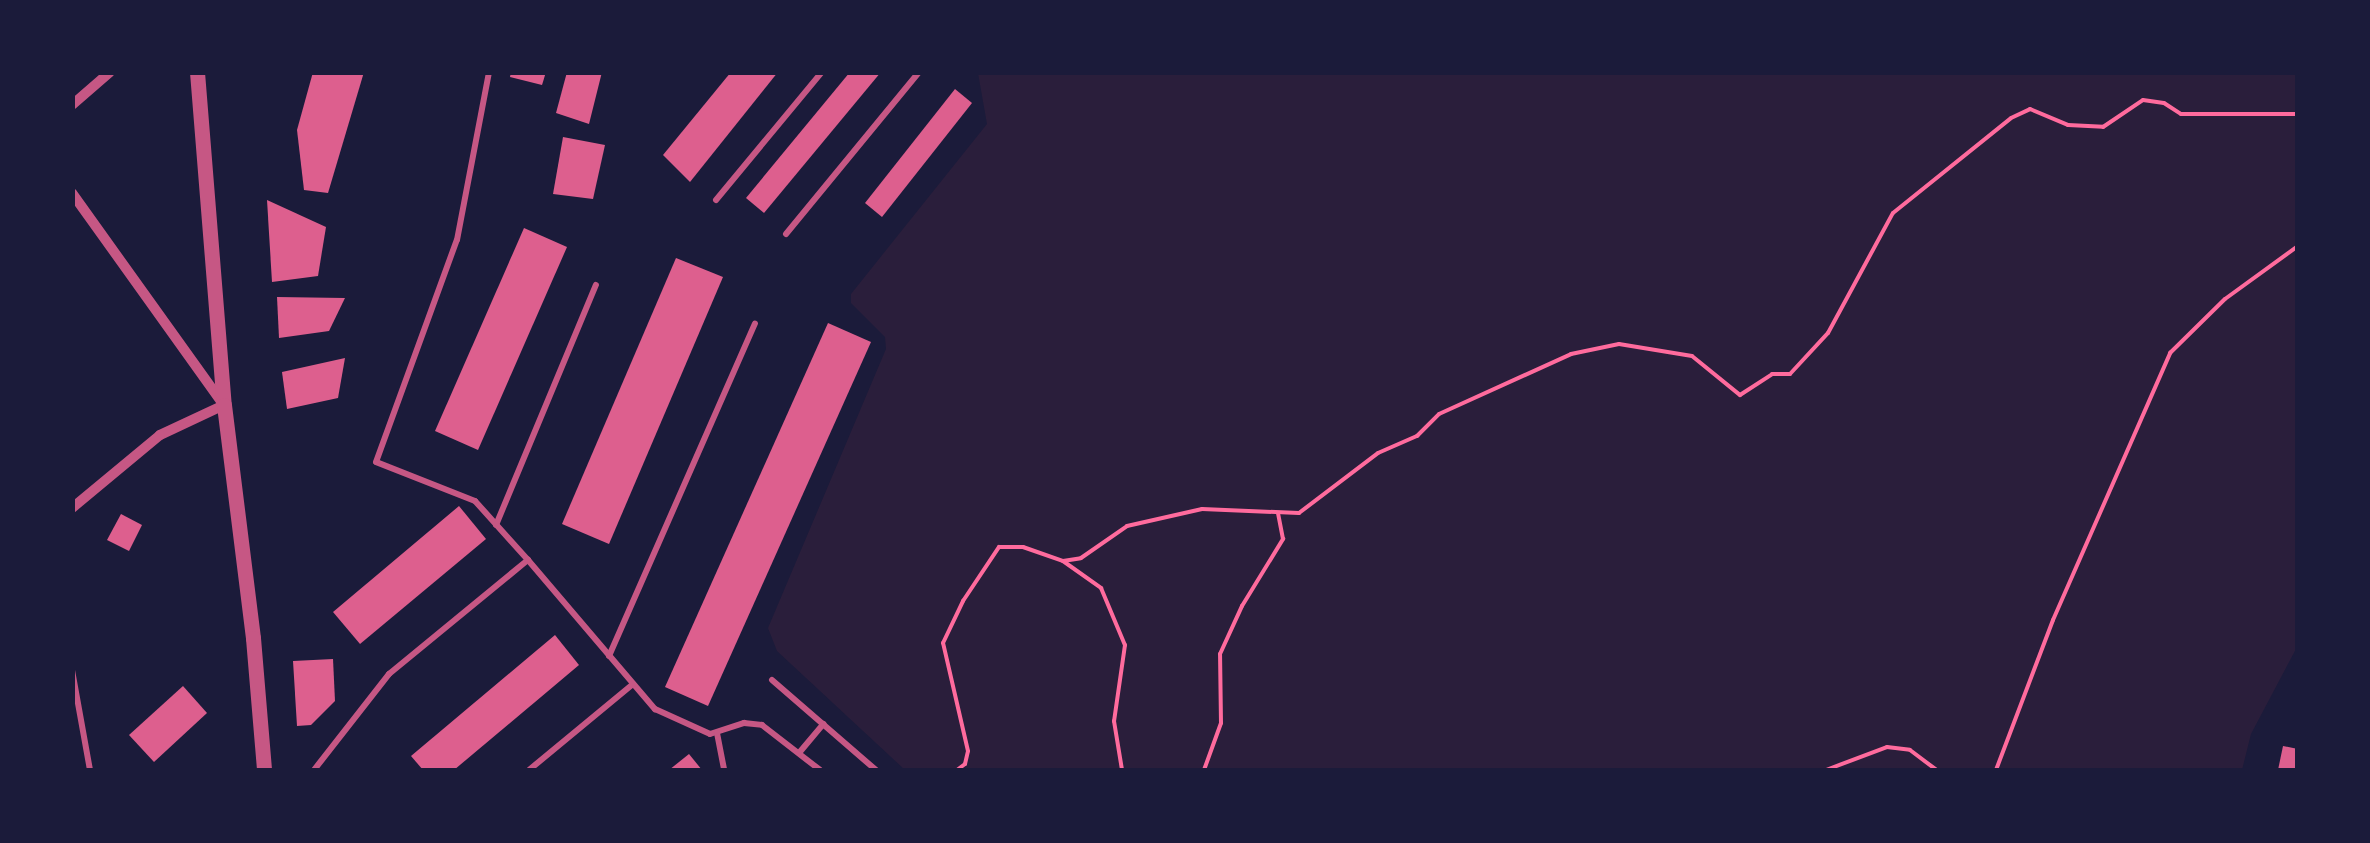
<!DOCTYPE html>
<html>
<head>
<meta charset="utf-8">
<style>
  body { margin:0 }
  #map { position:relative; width:2370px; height:843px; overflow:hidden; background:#1b1b3a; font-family:"Varela Round",sans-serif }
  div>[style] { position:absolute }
  .green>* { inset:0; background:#2a1e3b }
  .building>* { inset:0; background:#dd5f8e }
  .path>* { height:4px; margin:-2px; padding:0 2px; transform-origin:2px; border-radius:2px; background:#ff6b9d }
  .service>* { height:6px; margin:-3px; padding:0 3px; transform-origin:3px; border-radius:3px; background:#c65784 }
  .minor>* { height:10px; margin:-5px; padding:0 5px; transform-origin:5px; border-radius:5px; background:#c65784 }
  .tertiary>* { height:15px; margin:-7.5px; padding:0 7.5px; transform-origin:7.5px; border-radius:7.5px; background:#c65784 }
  span { translate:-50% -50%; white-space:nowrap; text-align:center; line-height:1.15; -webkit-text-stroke:10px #1b1b3a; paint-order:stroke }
  .frame { position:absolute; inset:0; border:75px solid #1b1b3a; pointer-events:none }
</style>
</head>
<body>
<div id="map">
  <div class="green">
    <i style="clip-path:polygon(978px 73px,2297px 73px,2297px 647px,2251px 734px,2242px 770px,905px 770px,777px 651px,768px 628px,886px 349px,885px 337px,851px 303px,851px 294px,987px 124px)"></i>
  </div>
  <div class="building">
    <i style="clip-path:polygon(313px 72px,364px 72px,328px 193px,304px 190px,297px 130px)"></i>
    <i style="clip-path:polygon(511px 72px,546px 72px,542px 85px,510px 77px)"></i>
    <i style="clip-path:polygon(567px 72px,602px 72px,589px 124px,556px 113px)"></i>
    <i style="clip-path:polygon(731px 72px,778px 72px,690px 182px,663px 155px)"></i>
    <i style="clip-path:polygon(850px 72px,881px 72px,764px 213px,746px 198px)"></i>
    <i style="clip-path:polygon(955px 89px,972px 103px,882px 217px,865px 203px)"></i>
    <i style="clip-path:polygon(563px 137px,605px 145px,593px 199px,553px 194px)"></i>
    <i style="clip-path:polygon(267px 200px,326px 227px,318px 276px,272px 282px)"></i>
    <i style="clip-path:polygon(524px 228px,567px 247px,478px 450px,435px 431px)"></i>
    <i style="clip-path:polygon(676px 258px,723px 277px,609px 544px,562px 524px)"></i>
    <i style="clip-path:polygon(277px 297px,345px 298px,329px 331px,279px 338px)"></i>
    <i style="clip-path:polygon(828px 323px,871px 342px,708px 706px,665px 687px)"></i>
    <i style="clip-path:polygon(345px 358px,338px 398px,287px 409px,282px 372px)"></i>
    <i style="clip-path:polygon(459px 506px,486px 539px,360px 644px,333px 612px)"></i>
    <i style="clip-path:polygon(121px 514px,142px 525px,129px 551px,107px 540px)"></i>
    <i style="clip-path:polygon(555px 635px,579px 665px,454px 770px,423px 770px,411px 756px)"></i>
    <i style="clip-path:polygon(333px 659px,335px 701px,311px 725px,297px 726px,293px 661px)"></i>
    <i style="clip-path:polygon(183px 686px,207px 713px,154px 762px,129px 735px)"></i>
    <i style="clip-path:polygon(2283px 746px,2298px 749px,2298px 770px,2278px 770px)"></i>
    <i style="clip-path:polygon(689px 754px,702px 770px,669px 770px)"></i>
  </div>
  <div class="path">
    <i style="left:1063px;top:561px;width:18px;rotate:-9deg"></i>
    <i style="left:1081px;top:558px;width:56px;rotate:-34.8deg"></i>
    <i style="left:1127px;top:526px;width:77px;rotate:-12.8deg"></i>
    <i style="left:1202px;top:509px;width:97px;rotate:2.4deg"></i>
    <i style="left:1299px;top:513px;width:99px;rotate:-37.2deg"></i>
    <i style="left:1378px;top:453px;width:43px;rotate:-23.6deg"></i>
    <i style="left:1417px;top:436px;width:31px;rotate:-45deg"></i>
    <i style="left:1439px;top:414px;width:145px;rotate:-24.4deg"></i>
    <i style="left:1571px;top:354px;width:49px;rotate:-11.8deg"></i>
    <i style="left:1619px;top:344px;width:74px;rotate:9.3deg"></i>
    <i style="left:1692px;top:356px;width:62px;rotate:39.1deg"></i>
    <i style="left:1740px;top:395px;width:38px;rotate:-33deg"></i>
    <i style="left:1772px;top:374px;width:18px"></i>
    <i style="left:1790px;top:374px;width:56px;rotate:-47.2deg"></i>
    <i style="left:1828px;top:333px;width:136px;rotate:-61.6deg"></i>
    <i style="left:1893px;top:213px;width:151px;rotate:-38.8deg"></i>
    <i style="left:2011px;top:118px;width:21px;rotate:-25deg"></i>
    <i style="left:2030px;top:109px;width:41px;rotate:22.8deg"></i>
    <i style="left:2068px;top:125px;width:35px;rotate:3deg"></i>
    <i style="left:2103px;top:127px;width:48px;rotate:-34deg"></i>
    <i style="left:2143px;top:100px;width:21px;rotate:8deg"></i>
    <i style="left:2164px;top:103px;width:20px;rotate:33deg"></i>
    <i style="left:2181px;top:114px;width:117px"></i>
    <i style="left:957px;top:770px;width:10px;rotate:-37deg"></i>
    <i style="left:965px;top:764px;width:13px;rotate:-77deg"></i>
    <i style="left:968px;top:751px;width:111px;rotate:-103deg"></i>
    <i style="left:943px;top:643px;width:47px;rotate:-64.5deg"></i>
    <i style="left:963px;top:601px;width:65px;rotate:-56.3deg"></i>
    <i style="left:999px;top:547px;width:24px"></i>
    <i style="left:1023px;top:547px;width:42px;rotate:19.3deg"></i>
    <i style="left:1063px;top:561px;width:47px;rotate:35.4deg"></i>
    <i style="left:1101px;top:588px;width:62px;rotate:67.2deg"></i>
    <i style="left:1125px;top:645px;width:77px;rotate:98.2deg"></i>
    <i style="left:1114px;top:721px;width:50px;rotate:80.7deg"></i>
    <i style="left:1204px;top:770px;width:50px;rotate:-70.1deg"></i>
    <i style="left:1221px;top:723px;width:69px;rotate:-90.8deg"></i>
    <i style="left:1220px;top:654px;width:53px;rotate:-65.4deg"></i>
    <i style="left:1242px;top:606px;width:79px;rotate:-58.5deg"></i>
    <i style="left:1283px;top:539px;width:26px;rotate:-101deg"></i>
    <i style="left:1826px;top:770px;width:65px;rotate:-20.7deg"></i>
    <i style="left:1887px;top:747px;width:23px;rotate:7deg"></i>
    <i style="left:1910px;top:750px;width:34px;rotate:37deg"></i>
    <i style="left:1996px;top:770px;width:160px;rotate:-69.2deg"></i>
    <i style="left:2053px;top:620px;width:292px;rotate:-66.3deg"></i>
    <i style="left:2170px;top:353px;width:77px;rotate:-44.5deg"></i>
    <i style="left:2225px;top:299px;width:90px;rotate:-36deg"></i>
  </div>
  <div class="service">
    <i style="left:716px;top:200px;width:166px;rotate:-50.4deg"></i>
    <i style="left:786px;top:234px;width:210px;rotate:-50.6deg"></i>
    <i style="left:496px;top:525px;width:260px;rotate:-67.4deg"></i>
    <i style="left:528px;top:560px;width:196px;rotate:49.6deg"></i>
    <i style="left:655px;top:709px;width:60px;rotate:24.4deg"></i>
    <i style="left:710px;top:734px;width:36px;rotate:-18deg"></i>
    <i style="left:744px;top:723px;width:18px;rotate:6deg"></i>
    <i style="left:762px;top:725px;width:73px;rotate:37.8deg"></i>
    <i style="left:609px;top:656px;width:363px;rotate:-66.3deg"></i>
    <i style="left:72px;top:670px;width:102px;rotate:79.8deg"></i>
    <i style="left:772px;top:680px;width:138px;rotate:40.9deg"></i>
    <i style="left:717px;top:733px;width:38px;rotate:79deg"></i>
    <i style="left:799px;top:753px;width:38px;rotate:-50deg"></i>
    <i style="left:314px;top:770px;width:122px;rotate:-52deg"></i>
    <i style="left:389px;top:674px;width:180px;rotate:-39.4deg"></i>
    <i style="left:528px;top:560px;width:79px;rotate:-131.9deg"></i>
    <i style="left:475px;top:501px;width:106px;rotate:-158.5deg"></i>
    <i style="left:376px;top:462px;width:236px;rotate:-70deg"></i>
    <i style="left:457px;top:240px;width:171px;rotate:-79.2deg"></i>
    <i style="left:529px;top:770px;width:135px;rotate:-39.6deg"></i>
  </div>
  <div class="minor">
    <i style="left:72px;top:105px;width:50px;rotate:-41deg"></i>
    <i style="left:72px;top:193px;width:261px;rotate:54.4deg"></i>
    <i style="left:224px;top:405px;width:71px;rotate:154.9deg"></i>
    <i style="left:160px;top:435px;width:114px;rotate:140.3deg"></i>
  </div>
  <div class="tertiary">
    <i style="left:197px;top:72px;width:334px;rotate:85.4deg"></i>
    <i style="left:224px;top:405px;width:235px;rotate:82.9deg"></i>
    <i style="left:253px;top:638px;width:132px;rotate:85.2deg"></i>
  </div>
  <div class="frame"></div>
</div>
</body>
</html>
